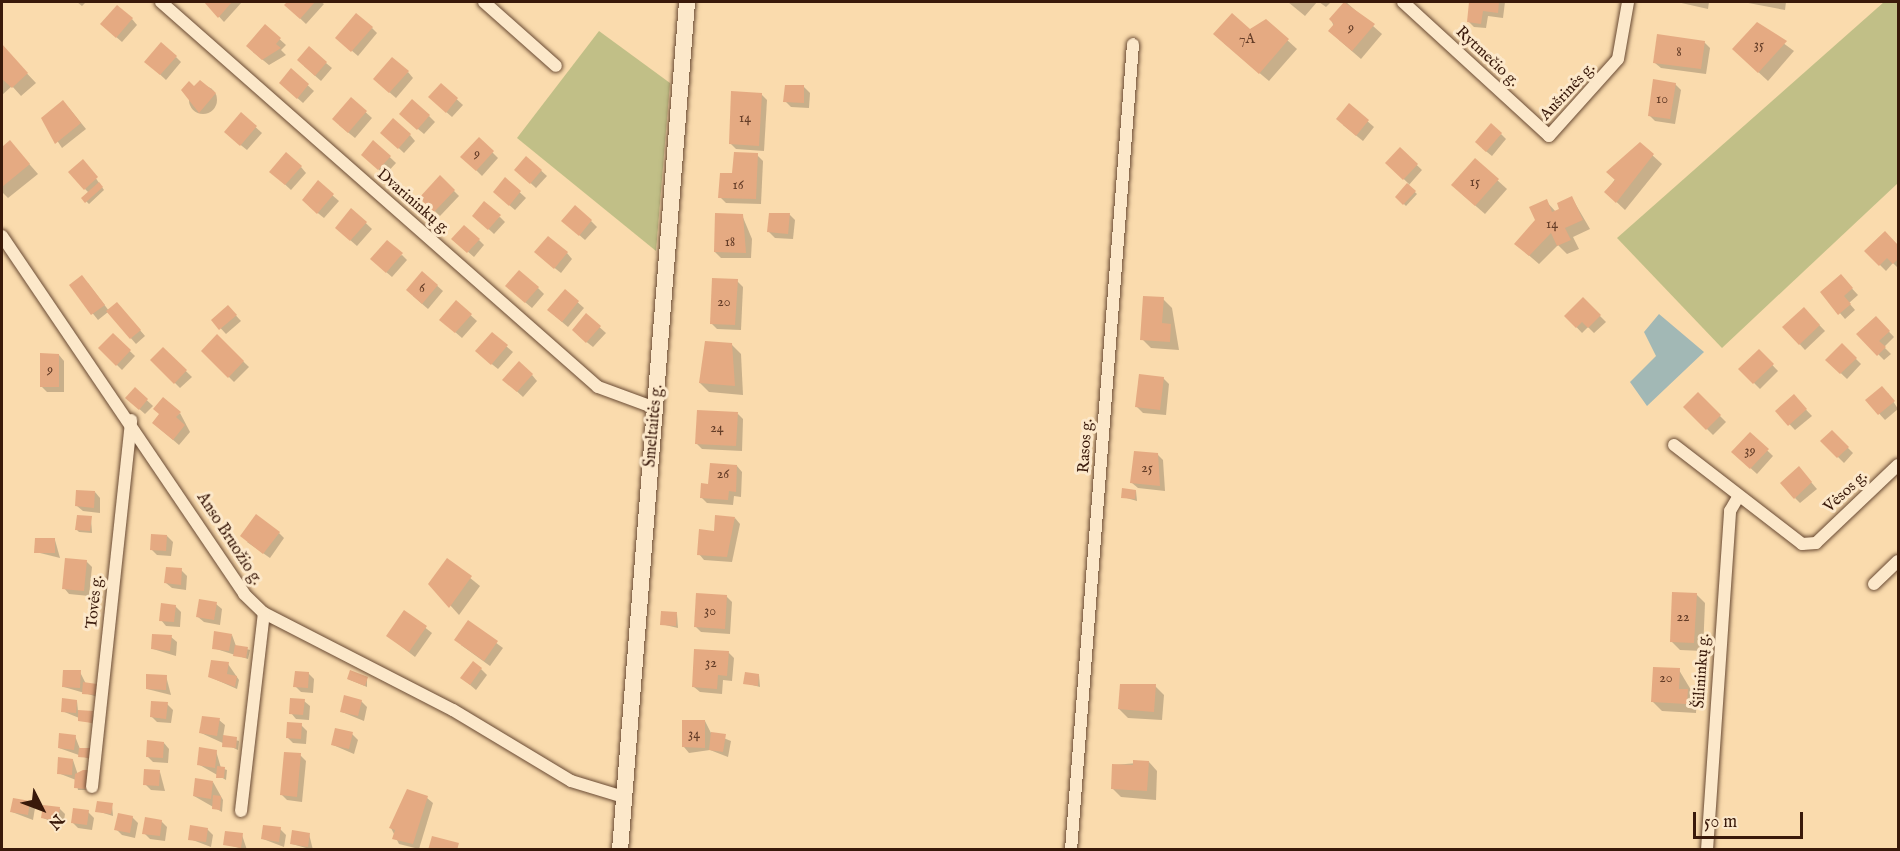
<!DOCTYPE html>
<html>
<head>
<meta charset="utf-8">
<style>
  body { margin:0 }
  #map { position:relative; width:1900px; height:851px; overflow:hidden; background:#fadbad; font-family:"IM FELL English",serif }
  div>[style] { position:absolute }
  .green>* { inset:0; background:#c1bf87 }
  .water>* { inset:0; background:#a2b8b5 }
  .shadow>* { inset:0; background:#0003 }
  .round { border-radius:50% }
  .building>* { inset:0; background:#e5aa82 }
  .roads { filter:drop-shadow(0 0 2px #694a33) drop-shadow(0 0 2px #694a33) }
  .street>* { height:12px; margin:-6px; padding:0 6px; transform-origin:6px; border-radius:6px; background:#fce8ca }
  .secondary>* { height:16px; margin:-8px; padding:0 8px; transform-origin:8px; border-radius:8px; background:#fce8ca }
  span { translate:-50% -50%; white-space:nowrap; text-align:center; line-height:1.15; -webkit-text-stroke:6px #fce8ca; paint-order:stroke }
  .number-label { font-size:14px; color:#643d28 }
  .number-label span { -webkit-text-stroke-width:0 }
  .street-label { font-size:16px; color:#39190a }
  .frame { position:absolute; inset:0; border:3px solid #39190a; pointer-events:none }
  .north { position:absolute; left:12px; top:779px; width:60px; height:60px; -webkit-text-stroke:4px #fce8ca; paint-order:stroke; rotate:132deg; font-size:16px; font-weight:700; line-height:24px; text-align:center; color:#39190a }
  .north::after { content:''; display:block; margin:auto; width:21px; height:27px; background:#39190a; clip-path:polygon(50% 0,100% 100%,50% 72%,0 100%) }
  .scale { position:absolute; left:1693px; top:812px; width:110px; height:27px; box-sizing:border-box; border:3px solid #39190a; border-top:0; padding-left:8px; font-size:18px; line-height:21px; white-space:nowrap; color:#39190a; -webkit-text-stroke:4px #fce8ca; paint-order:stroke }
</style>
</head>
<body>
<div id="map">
  <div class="green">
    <i style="clip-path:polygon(1884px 2px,1898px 2px,1898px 183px,1722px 348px,1617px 238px)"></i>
    <i style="clip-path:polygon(599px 31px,670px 83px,656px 251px,517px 138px)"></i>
  </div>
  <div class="water">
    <i style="clip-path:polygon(1659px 314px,1704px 352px,1647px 406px,1630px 382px,1656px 356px,1644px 332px)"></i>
  </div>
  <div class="shadow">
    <i style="clip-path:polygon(77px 2px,86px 2px,82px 6px)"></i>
    <i style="clip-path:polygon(206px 2px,242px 2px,224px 22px)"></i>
    <i style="clip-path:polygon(289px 2px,321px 2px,324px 4px,306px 24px,286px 5px)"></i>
    <i style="clip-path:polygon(1288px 2px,1317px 2px,1305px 16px)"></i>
    <i style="clip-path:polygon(1319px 2px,1331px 2px,1326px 7px)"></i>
    <i style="clip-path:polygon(1346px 2px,1382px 34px,1361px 59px,1339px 40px,1331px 19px)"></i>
    <i style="clip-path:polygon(1471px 2px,1505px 2px,1503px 18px,1488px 16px,1486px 28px,1474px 27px,1468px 21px)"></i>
    <i style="clip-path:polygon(1677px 2px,1709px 2px,1708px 9px)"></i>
    <i style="clip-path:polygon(1743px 2px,1786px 2px,1785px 10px)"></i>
    <i style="clip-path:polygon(132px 19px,137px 25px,122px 42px,108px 30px)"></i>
    <i style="clip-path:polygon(1266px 21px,1297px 49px,1269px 81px,1224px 43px)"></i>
    <i style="clip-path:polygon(1757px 24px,1794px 51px,1768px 81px,1743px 58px)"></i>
    <i style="clip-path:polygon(265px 26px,286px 45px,281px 50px,286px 55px,269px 65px,253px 52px)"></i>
    <i style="clip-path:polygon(372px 28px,377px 33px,358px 56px,343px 43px)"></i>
    <i style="clip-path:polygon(1704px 42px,1710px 48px,1706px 74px,1661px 68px,1655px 63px)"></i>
    <i style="clip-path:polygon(2px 47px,36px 83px,21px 96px,12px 86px,2px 95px)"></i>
    <i style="clip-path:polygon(176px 57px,181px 62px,166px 80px,152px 67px)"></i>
    <i style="clip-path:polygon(326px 63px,332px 68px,321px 81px,304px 66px)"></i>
    <i style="clip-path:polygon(292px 71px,314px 91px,303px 103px,286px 88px)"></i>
    <i style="clip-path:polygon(408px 72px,413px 78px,396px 98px,381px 85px)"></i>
    <i style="clip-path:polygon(1675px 84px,1681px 90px,1675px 124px,1655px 121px,1649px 115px)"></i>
    <i style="clip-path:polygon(441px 85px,463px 105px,452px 117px,436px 103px)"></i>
    <i class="round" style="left:189px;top:86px;width:28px;height:28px"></i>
    <i style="clip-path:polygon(804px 87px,810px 93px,809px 108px,791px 107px,785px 101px)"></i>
    <i style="clip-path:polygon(761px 94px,767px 100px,764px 151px,736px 149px,730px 143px)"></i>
    <i style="clip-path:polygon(351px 99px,372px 118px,355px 138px,339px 125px)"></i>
    <i style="clip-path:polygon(1349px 105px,1374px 127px,1363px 141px,1343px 125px)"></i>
    <i style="clip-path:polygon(69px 108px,86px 129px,62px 148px,43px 119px)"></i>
    <i style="clip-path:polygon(242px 115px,262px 133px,247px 150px,232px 138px)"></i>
    <i style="clip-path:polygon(429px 116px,435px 122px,424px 134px,406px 119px)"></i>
    <i style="clip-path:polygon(1501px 134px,1506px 139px,1492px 156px,1482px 148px)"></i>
    <i style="clip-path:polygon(410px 135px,415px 141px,404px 153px,388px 138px)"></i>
    <i style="clip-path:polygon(479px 139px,498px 158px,482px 176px,463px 157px)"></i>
    <i style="clip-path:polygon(10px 142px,38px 174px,8px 198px,2px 192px,2px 149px)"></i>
    <i style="clip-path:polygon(374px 142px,396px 163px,385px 175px,368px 160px)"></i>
    <i style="clip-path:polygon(1640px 144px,1662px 164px,1625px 210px,1606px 192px)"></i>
    <i style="clip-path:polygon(1400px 149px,1422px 170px,1408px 186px,1417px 194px,1406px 206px,1397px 197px,1409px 184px,1387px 163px)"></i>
    <i style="clip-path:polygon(757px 155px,763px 161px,761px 204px,726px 203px,720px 197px,734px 175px)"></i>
    <i style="clip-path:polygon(527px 158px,547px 176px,536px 188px,522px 175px)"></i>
    <i style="clip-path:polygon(1475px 160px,1507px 189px,1485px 214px,1462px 194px)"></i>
    <i style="clip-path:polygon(88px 167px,104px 190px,89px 204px,83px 198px,89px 193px,85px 189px)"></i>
    <i style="clip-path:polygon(301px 167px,306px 173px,291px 190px,277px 177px)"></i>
    <i style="clip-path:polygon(440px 177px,459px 196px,440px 216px,421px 198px)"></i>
    <i style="clip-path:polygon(505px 179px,526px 198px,515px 210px,500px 197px)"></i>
    <i style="clip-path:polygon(318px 183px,339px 201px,324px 218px,309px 206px)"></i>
    <i style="clip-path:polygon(1572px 198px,1590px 229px,1573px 237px,1579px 249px,1567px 254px,1558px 245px,1539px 264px,1525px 252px,1546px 201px,1556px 212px)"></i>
    <i style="clip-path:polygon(352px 210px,372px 229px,357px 246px,342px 233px)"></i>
    <i style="clip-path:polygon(789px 214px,795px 220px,793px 239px,775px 238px,769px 232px)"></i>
    <i style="clip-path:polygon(742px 215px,752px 239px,751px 258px,721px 258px,715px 252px)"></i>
    <i style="clip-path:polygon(500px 217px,505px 222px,494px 234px,480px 221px)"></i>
    <i style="clip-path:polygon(591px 221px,597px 227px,585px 240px,569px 226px)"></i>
    <i style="clip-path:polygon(1885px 233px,1898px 247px,1898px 268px,1893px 263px,1886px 271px,1866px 251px)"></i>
    <i style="clip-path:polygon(479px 240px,484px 245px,474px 257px,459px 244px)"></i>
    <i style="clip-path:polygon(567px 253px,572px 259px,561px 273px,542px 258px)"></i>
    <i style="clip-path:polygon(402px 255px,407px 260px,392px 277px,378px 265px)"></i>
    <i style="clip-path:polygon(423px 273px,443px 291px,428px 309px,413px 296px)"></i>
    <i style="clip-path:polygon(737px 281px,743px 287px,741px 330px,717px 329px,711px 323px)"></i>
    <i style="clip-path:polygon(1846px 282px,1858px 295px,1849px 303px,1855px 310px,1845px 319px,1822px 292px)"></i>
    <i style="clip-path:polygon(88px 283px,109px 311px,122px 309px,145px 336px,136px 344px,108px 312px,98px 320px,71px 286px)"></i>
    <i style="clip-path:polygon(538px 288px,544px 294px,532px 308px,513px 292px)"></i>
    <i style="clip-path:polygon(565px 291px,584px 308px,568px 327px,555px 316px)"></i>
    <i style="clip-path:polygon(1163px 299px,1172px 308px,1179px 350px,1151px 348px,1142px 339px)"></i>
    <i style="clip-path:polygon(1583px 299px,1606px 322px,1594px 333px,1588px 327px,1582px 333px,1566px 316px)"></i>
    <i style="clip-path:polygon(456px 302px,477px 321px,462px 338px,447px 325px)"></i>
    <i style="clip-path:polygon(228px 307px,241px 321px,226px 334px,213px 320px)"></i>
    <i style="clip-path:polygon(1804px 309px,1825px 331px,1805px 350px,1784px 327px)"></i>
    <i style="clip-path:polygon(586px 315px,606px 333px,593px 347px,579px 336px)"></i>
    <i style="clip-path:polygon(1876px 318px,1894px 337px,1884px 347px,1891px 354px,1884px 360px,1858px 334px)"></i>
    <i style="clip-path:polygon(492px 334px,513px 352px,498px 369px,483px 357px)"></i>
    <i style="clip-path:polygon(113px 335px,135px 356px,122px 370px,100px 348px)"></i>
    <i style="clip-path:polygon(217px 336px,249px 367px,234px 382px,203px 351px)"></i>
    <i style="clip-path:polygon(732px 345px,741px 354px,743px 395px,709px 392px,700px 383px)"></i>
    <i style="clip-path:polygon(1842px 345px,1861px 364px,1847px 379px,1827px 360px)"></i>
    <i style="clip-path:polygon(163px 349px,192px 377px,180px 388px,152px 360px)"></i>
    <i style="clip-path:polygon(1759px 351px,1778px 371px,1760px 389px,1740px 369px)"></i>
    <i style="clip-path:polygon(59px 355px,64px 361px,64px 392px,47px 392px,41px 386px)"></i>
    <i style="clip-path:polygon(532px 375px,537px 381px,523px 397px,510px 385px)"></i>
    <i style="clip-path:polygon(1163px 378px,1169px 384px,1166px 415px,1143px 413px,1137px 407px)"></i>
    <i style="clip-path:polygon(135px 389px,153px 406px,145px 414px,127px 398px)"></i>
    <i style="clip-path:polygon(1888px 393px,1898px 409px,1885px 420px,1867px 400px)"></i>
    <i style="clip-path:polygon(1698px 394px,1726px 422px,1713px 435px,1685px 407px)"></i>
    <i style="clip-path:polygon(1794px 397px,1812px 416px,1795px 430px,1777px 411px)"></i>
    <i style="clip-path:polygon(180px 413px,190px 432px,179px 445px,159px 428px)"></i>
    <i style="clip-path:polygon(738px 414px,743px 419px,742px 451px,702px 449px,696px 443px)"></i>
    <i style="clip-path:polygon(1832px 432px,1853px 453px,1844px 463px,1822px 441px)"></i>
    <i style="clip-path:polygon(1750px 434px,1773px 456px,1757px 474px,1733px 452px)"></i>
    <i style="clip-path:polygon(1158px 455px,1163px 460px,1165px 491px,1138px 488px,1132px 483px)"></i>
    <i style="clip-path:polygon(737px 466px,742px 472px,741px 497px,734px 496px,733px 505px,707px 503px,701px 497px,710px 485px)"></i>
    <i style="clip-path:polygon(1804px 474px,1817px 489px,1800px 503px,1795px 498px)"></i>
    <i style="clip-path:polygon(1136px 491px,1137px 501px,1123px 497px)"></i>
    <i style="clip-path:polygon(95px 492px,100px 498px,100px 513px,83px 511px,77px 506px)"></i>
    <i style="clip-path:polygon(91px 518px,92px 533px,79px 532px,77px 530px)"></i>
    <i style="clip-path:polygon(735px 518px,740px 524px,732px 562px,704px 560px,699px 554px)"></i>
    <i style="clip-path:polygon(279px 533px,284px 538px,270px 558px,247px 542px)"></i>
    <i style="clip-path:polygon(167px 536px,173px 542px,171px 556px,157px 555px,151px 549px)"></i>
    <i style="clip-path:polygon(55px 540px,60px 558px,36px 552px)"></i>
    <i style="clip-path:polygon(448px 560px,480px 586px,459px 615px,430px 583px)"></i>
    <i style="clip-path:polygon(86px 561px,92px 567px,89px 596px,69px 594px,64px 588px)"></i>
    <i style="clip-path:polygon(181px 570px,187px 576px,186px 590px,172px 588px,166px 583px)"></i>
    <i style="clip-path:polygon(1696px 594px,1705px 603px,1703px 651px,1680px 650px,1671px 641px)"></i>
    <i style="clip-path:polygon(726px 596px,732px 602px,730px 634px,701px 632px,695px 626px)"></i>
    <i style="clip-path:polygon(216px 604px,222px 609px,220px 625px,204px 622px,198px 617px)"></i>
    <i style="clip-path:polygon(175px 606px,181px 612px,180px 627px,166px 626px,161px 620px)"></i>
    <i style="clip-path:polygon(405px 612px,432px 633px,415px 657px,388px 636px)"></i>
    <i style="clip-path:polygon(677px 614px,678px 628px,661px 624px)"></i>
    <i style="clip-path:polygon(468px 622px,503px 648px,490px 666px,461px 645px)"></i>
    <i style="clip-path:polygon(232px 635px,236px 646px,250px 650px,248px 659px,213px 648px)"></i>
    <i style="clip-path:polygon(171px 637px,177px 642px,176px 656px,153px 649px)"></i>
    <i style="clip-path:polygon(728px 652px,734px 658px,732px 681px,723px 680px,722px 694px,700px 692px,694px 687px)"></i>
    <i style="clip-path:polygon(228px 664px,239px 680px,237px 689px,210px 677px)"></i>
    <i style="clip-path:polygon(481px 669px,487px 675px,476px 690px,462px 678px)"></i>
    <i style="clip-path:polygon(1679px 670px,1697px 700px,1696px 713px,1662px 711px,1653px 702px)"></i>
    <i style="clip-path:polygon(80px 672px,86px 684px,98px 697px,64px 687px)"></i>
    <i style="clip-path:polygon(308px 673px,314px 679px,313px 693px,301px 692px,295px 686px)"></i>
    <i style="clip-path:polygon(759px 675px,760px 687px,745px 683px)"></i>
    <i style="clip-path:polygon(166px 676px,171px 695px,147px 689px)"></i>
    <i style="clip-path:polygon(367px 678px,367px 687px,348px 679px)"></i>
    <i style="clip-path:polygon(1155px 686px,1164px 695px,1162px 720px,1128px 718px,1119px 709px)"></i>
    <i style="clip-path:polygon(77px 701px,78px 711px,95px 715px,94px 724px,62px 711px)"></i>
    <i style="clip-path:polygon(304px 701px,310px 706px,309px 720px,296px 719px,291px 713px)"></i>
    <i style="clip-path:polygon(361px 701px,367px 707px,364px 721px,342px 712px)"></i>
    <i style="clip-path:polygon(167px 704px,173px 710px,171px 723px,157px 722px,151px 716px)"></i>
    <i style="clip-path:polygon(219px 720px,225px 725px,223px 737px,239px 741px,238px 750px,201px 733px)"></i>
    <i style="clip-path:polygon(705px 721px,711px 733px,731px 741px,728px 757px,710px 750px,689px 753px,684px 747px)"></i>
    <i style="clip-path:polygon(301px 725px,307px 731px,306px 744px,293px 743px,288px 738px)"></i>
    <i style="clip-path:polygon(352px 734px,358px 740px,354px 754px,333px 745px)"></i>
    <i style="clip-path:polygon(75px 736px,80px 749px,93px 760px,59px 748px)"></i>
    <i style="clip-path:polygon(164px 743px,169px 749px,168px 763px,153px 762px,147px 756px)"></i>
    <i style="clip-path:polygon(216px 751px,221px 768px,227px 770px,226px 780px,198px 764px)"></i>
    <i style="clip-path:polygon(300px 755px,306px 761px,302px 802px,287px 800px,282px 795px)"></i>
    <i style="clip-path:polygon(73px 760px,78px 775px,89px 790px,78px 790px,76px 780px,58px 773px)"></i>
    <i style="clip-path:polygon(1149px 762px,1157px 771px,1156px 800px,1121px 797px,1112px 788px,1114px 765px)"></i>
    <i style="clip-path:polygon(160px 772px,165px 791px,151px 790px,145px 784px)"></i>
    <i style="clip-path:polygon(213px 782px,223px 800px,222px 812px,194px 796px)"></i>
    <i style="clip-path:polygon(427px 798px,433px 803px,419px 849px,399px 844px,391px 828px)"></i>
    <i style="clip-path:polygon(29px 802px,35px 808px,33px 820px,12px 812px)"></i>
    <i style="clip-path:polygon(112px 805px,113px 816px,97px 811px)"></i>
    <i style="clip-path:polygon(59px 808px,65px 814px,63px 826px,43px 818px)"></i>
    <i style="clip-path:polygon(88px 812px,94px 818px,92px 830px,78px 828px,72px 822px)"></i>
    <i style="clip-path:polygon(132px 817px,138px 823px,135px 838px,122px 835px,116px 829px)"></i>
    <i style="clip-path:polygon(161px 821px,167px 827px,165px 841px,150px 839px,144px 833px)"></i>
    <i style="clip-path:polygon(207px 829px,213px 835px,211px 847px,190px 839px)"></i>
    <i style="clip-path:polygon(280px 829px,286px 835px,284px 847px,263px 839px)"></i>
    <i style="clip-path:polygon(309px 834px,313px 850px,292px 844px)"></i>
    <i style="clip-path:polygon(242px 835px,247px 850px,225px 844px)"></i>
  </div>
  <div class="building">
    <i style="clip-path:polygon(204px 2px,232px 2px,218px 18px)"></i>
    <i style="clip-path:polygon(287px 2px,315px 2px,300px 19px,284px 5px)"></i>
    <i style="clip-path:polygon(1344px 2px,1375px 24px,1352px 51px,1328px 31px,1334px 24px,1329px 19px)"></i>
    <i style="clip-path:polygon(1469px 2px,1499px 2px,1498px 13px,1483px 11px,1481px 24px,1467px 22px)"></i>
    <i style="clip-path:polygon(117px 5px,133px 18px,116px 38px,100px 24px)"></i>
    <i style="clip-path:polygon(356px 13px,373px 27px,351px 52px,335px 38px)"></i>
    <i style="clip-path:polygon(1232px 13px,1250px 29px,1266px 19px,1289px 39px,1259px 74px,1213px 34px)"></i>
    <i style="clip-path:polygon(1757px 22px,1787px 41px,1758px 73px,1732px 49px)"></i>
    <i style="clip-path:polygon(265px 24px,281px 38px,276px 44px,281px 48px,262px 60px,246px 46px)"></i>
    <i style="clip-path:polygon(1657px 34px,1705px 41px,1701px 69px,1653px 63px)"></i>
    <i style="clip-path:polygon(161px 42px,177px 56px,160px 75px,144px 62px)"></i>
    <i style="clip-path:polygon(2px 44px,28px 73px,12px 88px,2px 79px)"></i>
    <i style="clip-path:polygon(309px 46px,327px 62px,315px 76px,297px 60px)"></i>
    <i style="clip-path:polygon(392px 57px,409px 71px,389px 93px,373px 79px)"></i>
    <i style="clip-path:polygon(291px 68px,309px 84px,297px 99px,279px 83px)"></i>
    <i style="clip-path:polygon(1653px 79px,1676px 83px,1670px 119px,1648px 116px)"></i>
    <i style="clip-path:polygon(200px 80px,216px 93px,199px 113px,181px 90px,189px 81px,194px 86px)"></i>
    <i style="clip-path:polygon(441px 83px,458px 98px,446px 113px,428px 97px)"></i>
    <i style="clip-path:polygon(785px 85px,804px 85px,804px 103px,783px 102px)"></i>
    <i style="clip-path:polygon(731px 91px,762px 93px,759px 146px,729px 144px)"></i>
    <i style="clip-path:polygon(351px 97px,367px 111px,348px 133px,332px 119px)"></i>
    <i style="clip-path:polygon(412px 99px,430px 115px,417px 130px,399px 114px)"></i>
    <i style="clip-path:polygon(63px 100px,81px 123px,55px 144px,41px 118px)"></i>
    <i style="clip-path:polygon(1349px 103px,1369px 120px,1356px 136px,1336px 119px)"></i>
    <i style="clip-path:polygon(241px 112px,257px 126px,240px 146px,224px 132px)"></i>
    <i style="clip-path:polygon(393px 118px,411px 134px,398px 149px,380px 133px)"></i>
    <i style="clip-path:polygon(1491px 123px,1502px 133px,1486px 152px,1475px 142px)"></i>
    <i style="clip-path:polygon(479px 137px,494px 151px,476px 171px,460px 157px)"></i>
    <i style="clip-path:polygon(10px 140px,30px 164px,2px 187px,2px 147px)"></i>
    <i style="clip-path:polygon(373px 140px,391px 156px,378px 170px,361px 155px)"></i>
    <i style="clip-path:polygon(1640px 142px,1654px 154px,1616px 203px,1604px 192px,1615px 180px,1606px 172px)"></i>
    <i style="clip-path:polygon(1400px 147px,1418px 164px,1403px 180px,1385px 163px)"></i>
    <i style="clip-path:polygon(286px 152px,302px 166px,285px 185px,269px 172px)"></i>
    <i style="clip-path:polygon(734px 152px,758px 153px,756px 199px,718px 198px,720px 173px,732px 173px)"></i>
    <i style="clip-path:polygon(526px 156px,542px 170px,530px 184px,514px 170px)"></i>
    <i style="clip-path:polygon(1475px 158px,1499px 179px,1475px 206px,1451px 185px)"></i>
    <i style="clip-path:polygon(83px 159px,98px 177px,84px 190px,68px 172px)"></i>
    <i style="clip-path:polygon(440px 175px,455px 190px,434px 212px,419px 198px)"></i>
    <i style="clip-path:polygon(505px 177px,521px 191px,509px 206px,493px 192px)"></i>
    <i style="clip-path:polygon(318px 180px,334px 194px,317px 214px,302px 200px)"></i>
    <i style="clip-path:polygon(99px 182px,103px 187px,85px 203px,81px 198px)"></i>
    <i style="clip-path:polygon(1407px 183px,1416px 191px,1403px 205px,1395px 197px)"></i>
    <i style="clip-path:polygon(1572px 196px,1583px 220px,1565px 228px,1571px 240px,1557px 246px,1551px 233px,1529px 256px,1514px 244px,1535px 220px,1529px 207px,1547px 199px,1552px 212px,1559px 209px,1557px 203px)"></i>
    <i style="clip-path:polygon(484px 201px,501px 215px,488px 230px,472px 216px)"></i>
    <i style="clip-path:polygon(575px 205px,592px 220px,579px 236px,561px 221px)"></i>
    <i style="clip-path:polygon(351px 208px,367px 222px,350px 241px,335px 228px)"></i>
    <i style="clip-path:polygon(715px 213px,743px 214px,746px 253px,714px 252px)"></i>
    <i style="clip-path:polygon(769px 213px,790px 213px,788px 234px,767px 232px)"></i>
    <i style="clip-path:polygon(464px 225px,480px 239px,467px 253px,451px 239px)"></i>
    <i style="clip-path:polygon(1885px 231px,1898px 245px,1898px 259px,1893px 264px,1887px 258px,1879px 266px,1864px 251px)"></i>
    <i style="clip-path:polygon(548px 236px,568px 252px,554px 269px,534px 252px)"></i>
    <i style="clip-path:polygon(387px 240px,403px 253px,386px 273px,370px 259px)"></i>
    <i style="clip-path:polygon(519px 270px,539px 287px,525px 303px,505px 286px)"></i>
    <i style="clip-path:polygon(422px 271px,438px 285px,422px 304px,406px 290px)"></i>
    <i style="clip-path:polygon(1841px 274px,1853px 288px,1844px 296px,1851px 304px,1838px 315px,1820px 292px)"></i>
    <i style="clip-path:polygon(82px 275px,105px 305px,91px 315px,69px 285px)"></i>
    <i style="clip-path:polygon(712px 278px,738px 279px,735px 325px,710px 324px)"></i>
    <i style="clip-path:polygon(565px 289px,579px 301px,562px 322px,547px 310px)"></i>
    <i style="clip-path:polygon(1143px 296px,1164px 297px,1162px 323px,1171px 324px,1170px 342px,1140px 340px)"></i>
    <i style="clip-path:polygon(1583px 297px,1601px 315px,1588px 328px,1582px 322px,1576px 328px,1564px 316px)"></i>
    <i style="clip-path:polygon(456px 300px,472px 314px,455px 333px,439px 320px)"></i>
    <i style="clip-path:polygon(117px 302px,141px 330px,130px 339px,106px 311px)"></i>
    <i style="clip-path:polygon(228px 305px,237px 315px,219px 330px,211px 320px)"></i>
    <i style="clip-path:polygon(1804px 307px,1820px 325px,1799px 345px,1782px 327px)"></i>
    <i style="clip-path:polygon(586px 313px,601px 326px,586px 343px,572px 330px)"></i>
    <i style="clip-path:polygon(1876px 316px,1890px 331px,1879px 341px,1886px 347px,1877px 356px,1856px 334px)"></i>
    <i style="clip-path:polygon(492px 332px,508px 345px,491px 365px,475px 351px)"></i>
    <i style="clip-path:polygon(113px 333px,131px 350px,116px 366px,98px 348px)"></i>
    <i style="clip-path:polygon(217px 334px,244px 361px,228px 378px,201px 351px)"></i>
    <i style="clip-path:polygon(705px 341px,732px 343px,735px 386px,699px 383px)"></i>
    <i style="clip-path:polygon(1842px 343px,1857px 358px,1840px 374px,1825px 360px)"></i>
    <i style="clip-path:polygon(163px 347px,187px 370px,174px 384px,150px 360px)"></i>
    <i style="clip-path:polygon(1759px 349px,1774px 364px,1753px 384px,1738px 369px)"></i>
    <i style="clip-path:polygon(40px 353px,59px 354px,59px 387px,40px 387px)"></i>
    <i style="clip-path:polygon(519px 361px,533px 374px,517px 392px,502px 380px)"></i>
    <i style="clip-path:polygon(1139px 374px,1164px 377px,1160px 410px,1135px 407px)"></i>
    <i style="clip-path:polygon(1882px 386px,1895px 401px,1878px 415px,1865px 400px)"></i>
    <i style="clip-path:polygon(135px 387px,148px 399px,139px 410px,125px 398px)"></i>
    <i style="clip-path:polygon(1698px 392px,1721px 415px,1706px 430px,1683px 407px)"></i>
    <i style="clip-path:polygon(1794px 394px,1807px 409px,1788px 426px,1775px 411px)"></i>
    <i style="clip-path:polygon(163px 397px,181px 412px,176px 417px,185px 425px,173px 440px,152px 423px,159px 414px,153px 409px)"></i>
    <i style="clip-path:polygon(697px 410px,738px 412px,736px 446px,695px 444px)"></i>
    <i style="clip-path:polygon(1832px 430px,1849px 447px,1837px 458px,1820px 441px)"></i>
    <i style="clip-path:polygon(1750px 432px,1769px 449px,1750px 469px,1731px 452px)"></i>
    <i style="clip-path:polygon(1134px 451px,1158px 453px,1160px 486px,1130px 483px)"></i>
    <i style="clip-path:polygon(710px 463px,737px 465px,736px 492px,729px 491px,728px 500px,700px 498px,701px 483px,708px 484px)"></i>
    <i style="clip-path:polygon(1799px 466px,1812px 482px,1794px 499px,1780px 483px)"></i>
    <i style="clip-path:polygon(1122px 488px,1136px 490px,1135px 499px,1121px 498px)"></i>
    <i style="clip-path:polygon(76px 490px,95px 491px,94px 508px,75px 506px)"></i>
    <i style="clip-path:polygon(256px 514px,280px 532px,263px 554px,240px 536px)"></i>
    <i style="clip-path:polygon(77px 515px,92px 516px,90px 531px,75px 530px)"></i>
    <i style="clip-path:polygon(715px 515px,735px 517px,727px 557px,697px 555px,699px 529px,714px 531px)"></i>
    <i style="clip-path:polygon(151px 534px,167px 535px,166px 551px,150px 550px)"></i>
    <i style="clip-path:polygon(35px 538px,55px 538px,55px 553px,34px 553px)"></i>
    <i style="clip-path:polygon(65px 558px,87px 560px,84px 591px,62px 589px)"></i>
    <i style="clip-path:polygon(447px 558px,472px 576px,449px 608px,428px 584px)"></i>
    <i style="clip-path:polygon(166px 567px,182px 568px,181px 585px,164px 583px)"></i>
    <i style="clip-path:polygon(1672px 592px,1697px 593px,1694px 643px,1670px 642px)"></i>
    <i style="clip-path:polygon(696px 593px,727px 595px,725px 629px,694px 627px)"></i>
    <i style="clip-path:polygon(199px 599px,217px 602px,214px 620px,196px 617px)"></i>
    <i style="clip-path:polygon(161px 603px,176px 605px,174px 622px,159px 621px)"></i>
    <i style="clip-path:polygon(404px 610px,427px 626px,409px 652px,386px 636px)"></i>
    <i style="clip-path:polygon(661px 611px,677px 612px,676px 626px,660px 625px)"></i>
    <i style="clip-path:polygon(468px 620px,498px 641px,484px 661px,454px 640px)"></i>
    <i style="clip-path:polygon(214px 631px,232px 634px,229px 651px,212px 649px)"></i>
    <i style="clip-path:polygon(152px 634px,172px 635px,170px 651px,151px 649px)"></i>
    <i style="clip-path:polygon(235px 645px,248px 647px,246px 658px,233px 656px)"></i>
    <i style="clip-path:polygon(694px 649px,729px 651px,727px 676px,718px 675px,717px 689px,692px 687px)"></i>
    <i style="clip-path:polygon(211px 660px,229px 662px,227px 674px,237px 676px,235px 687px,208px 677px)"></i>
    <i style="clip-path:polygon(473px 661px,482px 668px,470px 685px,460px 678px)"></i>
    <i style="clip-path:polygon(1653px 667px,1680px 668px,1679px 689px,1688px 689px,1687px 704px,1651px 702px)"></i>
    <i style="clip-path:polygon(63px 670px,81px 670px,80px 688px,62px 687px)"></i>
    <i style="clip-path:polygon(350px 670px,368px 677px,365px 686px,347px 679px)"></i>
    <i style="clip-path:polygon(295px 671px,309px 672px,308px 688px,293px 687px)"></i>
    <i style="clip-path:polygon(745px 672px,759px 674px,758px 686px,743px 684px)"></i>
    <i style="clip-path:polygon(146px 674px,167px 675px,166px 690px,146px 689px)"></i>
    <i style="clip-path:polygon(83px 682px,97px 684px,96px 695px,82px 694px)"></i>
    <i style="clip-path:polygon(1120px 684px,1156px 684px,1154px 712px,1118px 709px)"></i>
    <i style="clip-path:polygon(344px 695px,362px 700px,358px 716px,340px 712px)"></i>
    <i style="clip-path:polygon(62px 698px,77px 700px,76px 713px,61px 712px)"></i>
    <i style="clip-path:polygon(290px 698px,305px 699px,303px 715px,289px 714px)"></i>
    <i style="clip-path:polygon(151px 701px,168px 702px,166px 719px,150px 717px)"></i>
    <i style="clip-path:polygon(78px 710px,93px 711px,92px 723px,78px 721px)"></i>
    <i style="clip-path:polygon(202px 716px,220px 718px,217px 736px,199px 733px)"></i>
    <i style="clip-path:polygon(682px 720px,705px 720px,705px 748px,682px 747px)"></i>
    <i style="clip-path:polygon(287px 722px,302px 723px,301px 739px,286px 738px)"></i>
    <i style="clip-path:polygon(335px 728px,353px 732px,349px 749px,331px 745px)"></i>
    <i style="clip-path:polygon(711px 732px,726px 734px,723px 752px,709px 750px)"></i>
    <i style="clip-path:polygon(59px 733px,76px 735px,74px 750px,58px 748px)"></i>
    <i style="clip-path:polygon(223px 735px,237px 737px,236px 748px,222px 747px)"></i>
    <i style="clip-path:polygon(147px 740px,164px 742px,163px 758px,146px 757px)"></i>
    <i style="clip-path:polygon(199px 747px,217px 750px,215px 768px,197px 765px)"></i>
    <i style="clip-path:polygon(79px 748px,91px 748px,91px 758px,78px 757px)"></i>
    <i style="clip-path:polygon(284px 752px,301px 753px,297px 797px,280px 795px)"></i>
    <i style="clip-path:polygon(58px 757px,73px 759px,72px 775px,57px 774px)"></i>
    <i style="clip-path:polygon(1133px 760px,1149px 761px,1147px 791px,1111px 789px,1112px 764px,1133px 765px)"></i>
    <i style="clip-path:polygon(217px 766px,225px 767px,224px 778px,216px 778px)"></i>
    <i style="clip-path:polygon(144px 769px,160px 770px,159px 786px,143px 785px)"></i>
    <i style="clip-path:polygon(83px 770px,89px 770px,87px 789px,74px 788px,75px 774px)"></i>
    <i style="clip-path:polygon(195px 778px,213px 781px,211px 799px,193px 796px)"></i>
    <i style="clip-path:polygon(407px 789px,428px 796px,413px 844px,392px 839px,395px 830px,389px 828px)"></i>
    <i style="clip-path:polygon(213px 795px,221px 796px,220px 810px,212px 809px)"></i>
    <i style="clip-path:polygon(13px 798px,30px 801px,28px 815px,10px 812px)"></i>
    <i style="clip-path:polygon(97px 801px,113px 803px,111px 814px,95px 812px)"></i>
    <i style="clip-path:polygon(43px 805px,60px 807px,58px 821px,41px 818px)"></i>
    <i style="clip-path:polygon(73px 808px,89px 810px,87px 825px,71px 823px)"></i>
    <i style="clip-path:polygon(118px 813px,133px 816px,130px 833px,114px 830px)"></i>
    <i style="clip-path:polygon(145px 817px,162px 820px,160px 836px,142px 834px)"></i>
    <i style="clip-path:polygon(190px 825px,208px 828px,206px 842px,188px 840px)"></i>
    <i style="clip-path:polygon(263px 825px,281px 827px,279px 842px,261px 839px)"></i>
    <i style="clip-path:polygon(292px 830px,310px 833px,308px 847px,290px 844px)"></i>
    <i style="clip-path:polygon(225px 831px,243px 833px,241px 848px,223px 845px)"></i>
    <i style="clip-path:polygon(432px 836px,459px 843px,457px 850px,428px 850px)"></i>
  </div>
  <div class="roads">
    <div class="street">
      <i style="left:161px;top:2px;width:582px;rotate:41.38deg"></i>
      <i style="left:598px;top:387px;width:61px;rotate:20.2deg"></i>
      <i style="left:484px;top:2px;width:96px;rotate:41.6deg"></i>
      <i style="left:1403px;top:2px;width:198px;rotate:42.5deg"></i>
      <i style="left:1549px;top:136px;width:103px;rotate:-48.1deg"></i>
      <i style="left:1618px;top:59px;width:58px;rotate:-80deg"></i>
      <i style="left:2px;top:236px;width:432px;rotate:55.9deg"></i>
      <i style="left:244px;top:594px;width:28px;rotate:44deg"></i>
      <i style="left:264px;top:613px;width:212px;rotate:27.2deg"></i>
      <i style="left:453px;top:710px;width:138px;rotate:31deg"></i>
      <i style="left:571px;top:781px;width:55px;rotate:16.8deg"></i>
      <i style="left:1674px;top:445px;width:162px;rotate:37.7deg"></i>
      <i style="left:1802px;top:544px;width:14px;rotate:-4deg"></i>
      <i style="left:1816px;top:543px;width:113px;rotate:-43.6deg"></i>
      <i style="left:1874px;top:584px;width:33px;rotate:-44deg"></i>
      <i style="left:92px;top:787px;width:369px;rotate:-83.9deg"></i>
      <i style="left:241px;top:811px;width:199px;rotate:-83.4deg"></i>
      <i style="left:1071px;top:850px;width:808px;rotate:-85.6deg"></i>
      <i style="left:1707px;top:850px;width:340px;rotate:-86.1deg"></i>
      <i style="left:1730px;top:511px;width:16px;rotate:-60deg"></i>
    </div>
    <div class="secondary">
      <i style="left:620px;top:850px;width:851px;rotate:-85.48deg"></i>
    </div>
  </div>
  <div class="number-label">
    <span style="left:1351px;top:28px">9</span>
    <span style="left:1247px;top:39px">7A</span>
    <span style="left:1759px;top:45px">35</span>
    <span style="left:1679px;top:52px">8</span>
    <span style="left:1662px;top:99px">10</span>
    <span style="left:745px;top:118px">14</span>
    <span style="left:477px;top:154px">9</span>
    <span style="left:1475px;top:182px">15</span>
    <span style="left:738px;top:185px">16</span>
    <span style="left:1552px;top:224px">14</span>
    <span style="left:730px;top:242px">18</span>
    <span style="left:422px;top:288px">6</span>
    <span style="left:724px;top:302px">20</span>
    <span style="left:50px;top:370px">9</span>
    <span style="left:717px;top:428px">24</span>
    <span style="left:1750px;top:451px">39</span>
    <span style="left:1147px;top:468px">25</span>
    <span style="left:723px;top:474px">26</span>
    <span style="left:710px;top:611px">30</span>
    <span style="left:1683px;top:617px">22</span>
    <span style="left:711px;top:663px">32</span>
    <span style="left:1666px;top:678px">20</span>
    <span style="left:694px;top:734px">34</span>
  </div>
  <div class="street-label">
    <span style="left:1487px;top:57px;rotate:43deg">Rytmečio g.</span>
    <span style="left:1568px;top:92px;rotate:-47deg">Aušrinės g.</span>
    <span style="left:413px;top:202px;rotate:41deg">Dvarininkų g.</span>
    <span style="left:654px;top:426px;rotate:-85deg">Smeltaitės g.</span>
    <span style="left:1086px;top:446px;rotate:-86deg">Rasos g.</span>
    <span style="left:1846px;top:492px;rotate:-43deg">Vėsos g.</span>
    <span style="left:229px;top:539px;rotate:57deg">Anso Bruožio g.</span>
    <span style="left:95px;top:602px;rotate:-84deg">Tovės g.</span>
    <span style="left:1702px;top:671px;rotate:-86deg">Šilininkų g.</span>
  </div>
  <div class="frame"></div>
  <div class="north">N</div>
  <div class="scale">50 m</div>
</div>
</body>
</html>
